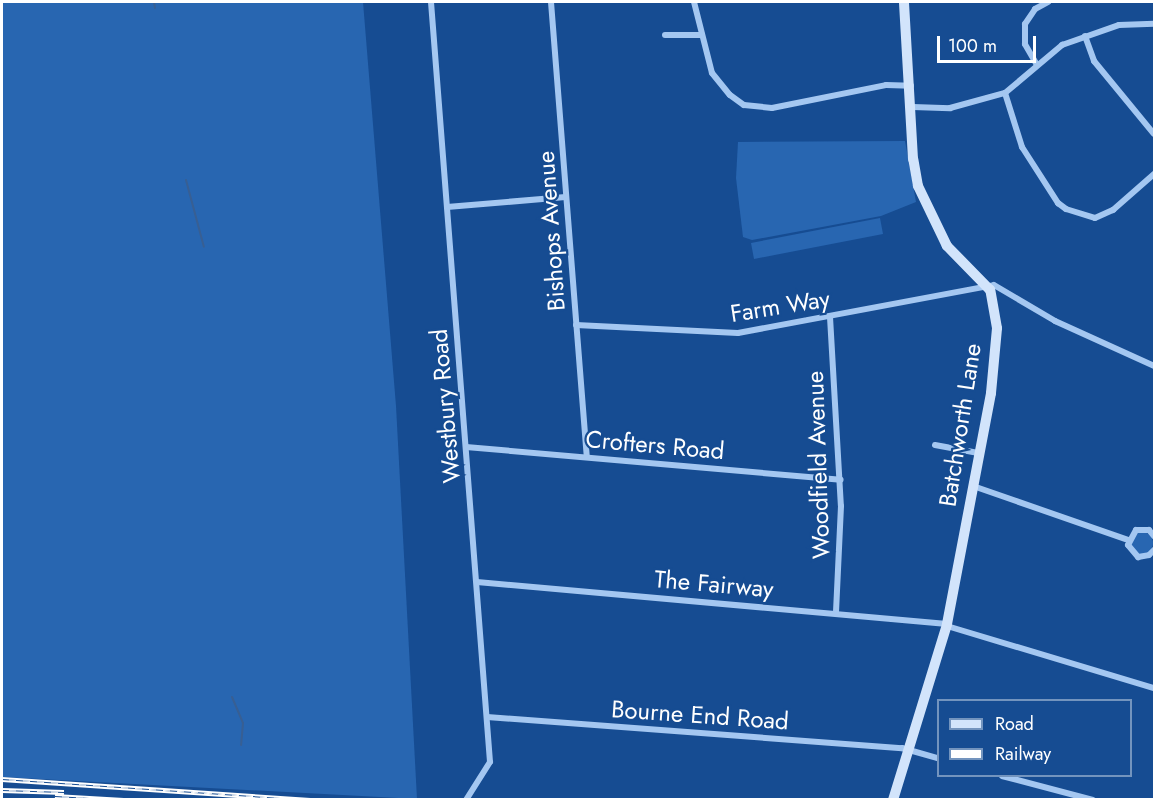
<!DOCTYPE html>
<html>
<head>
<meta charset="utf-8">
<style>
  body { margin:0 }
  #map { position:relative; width:1156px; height:801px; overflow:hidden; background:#164c92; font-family:Jost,sans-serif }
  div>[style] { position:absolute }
  .green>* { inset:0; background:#2866b1 }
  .round { border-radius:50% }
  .stream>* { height:2px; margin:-1px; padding:0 1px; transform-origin:1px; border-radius:1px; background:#385f93 }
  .street>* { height:6px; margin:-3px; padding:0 3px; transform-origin:3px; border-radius:3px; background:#a4c7f1 }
  .secondary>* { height:10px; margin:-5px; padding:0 5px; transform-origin:5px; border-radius:5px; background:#d2e4fb }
  .rail>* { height:4.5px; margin-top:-2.25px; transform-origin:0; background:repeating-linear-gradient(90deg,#164c92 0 7px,#fff 0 14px); box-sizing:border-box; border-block:2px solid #fff }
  span { translate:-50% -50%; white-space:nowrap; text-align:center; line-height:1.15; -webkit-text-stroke:4.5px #164c92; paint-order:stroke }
  .street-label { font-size:24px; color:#fff }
  .frame { position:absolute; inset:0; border:3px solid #fff; pointer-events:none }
  .legend { position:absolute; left:937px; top:699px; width:195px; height:78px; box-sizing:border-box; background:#164c92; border:2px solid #7394be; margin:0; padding:8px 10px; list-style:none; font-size:18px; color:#fff }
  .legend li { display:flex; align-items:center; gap:12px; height:30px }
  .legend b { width:30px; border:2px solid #7394be }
  .scale { position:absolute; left:937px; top:36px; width:99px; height:27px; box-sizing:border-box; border:3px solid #fff; border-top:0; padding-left:8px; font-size:18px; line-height:21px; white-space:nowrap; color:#fff; -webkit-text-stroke:4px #164c92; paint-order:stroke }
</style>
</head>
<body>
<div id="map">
  <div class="green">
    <i style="clip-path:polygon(2px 2px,363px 2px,396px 406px,417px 799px,2px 777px)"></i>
    <i style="clip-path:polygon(905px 141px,916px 202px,881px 216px,752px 240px,743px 237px,736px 178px,738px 142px)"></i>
    <i style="clip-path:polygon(880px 218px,883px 234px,754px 259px,751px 243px)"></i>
    <i class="round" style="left:1131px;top:532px;width:22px;height:22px"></i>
  </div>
  <div class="stream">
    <i style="left:154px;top:2px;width:6px;rotate:81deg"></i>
    <i style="left:186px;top:180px;width:69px;rotate:75deg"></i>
    <i style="left:232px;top:697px;width:28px;rotate:67deg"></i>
    <i style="left:243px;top:723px;width:22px;rotate:95deg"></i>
  </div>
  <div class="street">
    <i style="left:431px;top:2px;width:762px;rotate:85.56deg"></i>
    <i style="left:490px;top:762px;width:45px;rotate:122.3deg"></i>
    <i style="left:551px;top:2px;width:456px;rotate:85.5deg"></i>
    <i style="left:694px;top:2px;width:73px;rotate:75.8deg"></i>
    <i style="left:712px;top:73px;width:28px;rotate:51deg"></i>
    <i style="left:730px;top:95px;width:17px;rotate:36deg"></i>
    <i style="left:744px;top:105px;width:28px;rotate:6deg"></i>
    <i style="left:772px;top:108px;width:116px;rotate:-11.4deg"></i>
    <i style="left:886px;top:85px;width:25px;rotate:2deg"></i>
    <i style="left:665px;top:35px;width:37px"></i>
    <i style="left:1085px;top:36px;width:27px;rotate:70deg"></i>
    <i style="left:1094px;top:61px;width:94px;rotate:50.6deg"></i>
    <i style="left:1037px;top:65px;width:24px;rotate:-120deg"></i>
    <i style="left:1025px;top:44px;width:20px;rotate:-90deg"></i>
    <i style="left:1025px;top:24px;width:18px;rotate:-56deg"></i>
    <i style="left:1035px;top:9px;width:15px;rotate:-28deg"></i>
    <i style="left:1005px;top:93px;width:57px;rotate:72.5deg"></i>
    <i style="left:1022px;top:147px;width:67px;rotate:57.3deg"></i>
    <i style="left:1058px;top:203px;width:10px;rotate:37deg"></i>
    <i style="left:1066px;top:209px;width:30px;rotate:17deg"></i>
    <i style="left:1095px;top:218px;width:20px;rotate:-24deg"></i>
    <i style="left:1113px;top:210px;width:55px;rotate:-41.3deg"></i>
    <i style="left:913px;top:107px;width:37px;rotate:2deg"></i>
    <i style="left:950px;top:108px;width:57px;rotate:-15.3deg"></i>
    <i style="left:1005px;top:93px;width:75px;rotate:-40.1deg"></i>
    <i style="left:1062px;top:45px;width:60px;rotate:-19.3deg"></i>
    <i style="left:1119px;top:25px;width:35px;rotate:-2deg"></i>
    <i style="left:447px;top:207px;width:119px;rotate:-4.8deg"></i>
    <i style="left:830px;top:317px;width:189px;rotate:86.7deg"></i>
    <i style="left:841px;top:506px;width:107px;rotate:92.7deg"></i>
    <i style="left:576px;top:325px;width:162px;rotate:2.8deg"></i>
    <i style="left:738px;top:333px;width:260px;rotate:-10.6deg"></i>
    <i style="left:994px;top:285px;width:71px;rotate:30.5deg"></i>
    <i style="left:1055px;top:321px;width:109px;rotate:24.4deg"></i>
    <i style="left:935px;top:445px;width:44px;rotate:10.5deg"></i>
    <i style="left:466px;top:447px;width:376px;rotate:5deg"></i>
    <i style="left:973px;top:486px;width:164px;rotate:19.2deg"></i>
    <i style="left:1154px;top:536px;width:8px;rotate:-130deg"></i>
    <i style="left:1149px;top:530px;width:13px;rotate:180deg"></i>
    <i style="left:1136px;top:530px;width:17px;rotate:118deg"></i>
    <i style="left:1128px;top:545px;width:16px;rotate:50deg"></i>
    <i style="left:1138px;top:557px;width:11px;rotate:-10deg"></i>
    <i style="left:1149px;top:555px;width:7px;rotate:-45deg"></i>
    <i style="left:477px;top:582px;width:472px;rotate:5.1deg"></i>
    <i style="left:947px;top:626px;width:216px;rotate:16.7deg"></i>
    <i style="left:487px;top:717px;width:416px;rotate:4.3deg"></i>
    <i style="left:902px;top:748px;width:37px;rotate:16deg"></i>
    <i style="left:1002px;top:776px;width:94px;rotate:14.8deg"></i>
  </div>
  <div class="secondary">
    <i style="left:893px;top:800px;width:184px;rotate:-72.9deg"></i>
    <i style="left:947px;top:624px;width:235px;rotate:-79.2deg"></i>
    <i style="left:991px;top:393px;width:65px;rotate:-84.7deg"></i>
    <i style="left:997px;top:328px;width:39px;rotate:-100deg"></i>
    <i style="left:990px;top:290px;width:62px;rotate:-134.3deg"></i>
    <i style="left:947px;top:246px;width:67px;rotate:-115.8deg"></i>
    <i style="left:918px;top:186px;width:27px;rotate:-100deg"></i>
    <i style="left:913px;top:159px;width:157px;rotate:-93.3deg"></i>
  </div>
  <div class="rail">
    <i style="left:2px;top:779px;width:313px;rotate:3.9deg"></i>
    <i style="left:2px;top:790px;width:62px;rotate:1.8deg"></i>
    <i style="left:55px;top:796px;width:69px;rotate:3.3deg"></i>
  </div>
  <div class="street-label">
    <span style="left:551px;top:231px;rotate:-94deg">Bishops Avenue</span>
    <span style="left:780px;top:306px;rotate:-9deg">Farm Way</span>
    <span style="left:445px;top:406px;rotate:-95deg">Westbury Road</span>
    <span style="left:960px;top:425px;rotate:-81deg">Batchworth Lane</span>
    <span style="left:655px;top:445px;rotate:5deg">Crofters Road</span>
    <span style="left:818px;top:465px;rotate:-92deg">Woodfield Avenue</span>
    <span style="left:714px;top:584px;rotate:5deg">The Fairway</span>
    <span style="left:700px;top:715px;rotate:4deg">Bourne End Road</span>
  </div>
  <div class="frame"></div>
  <ul class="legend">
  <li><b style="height:8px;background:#d2e4fb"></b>Road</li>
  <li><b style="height:8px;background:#fff"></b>Railway</li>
  </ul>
  <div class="scale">100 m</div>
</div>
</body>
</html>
